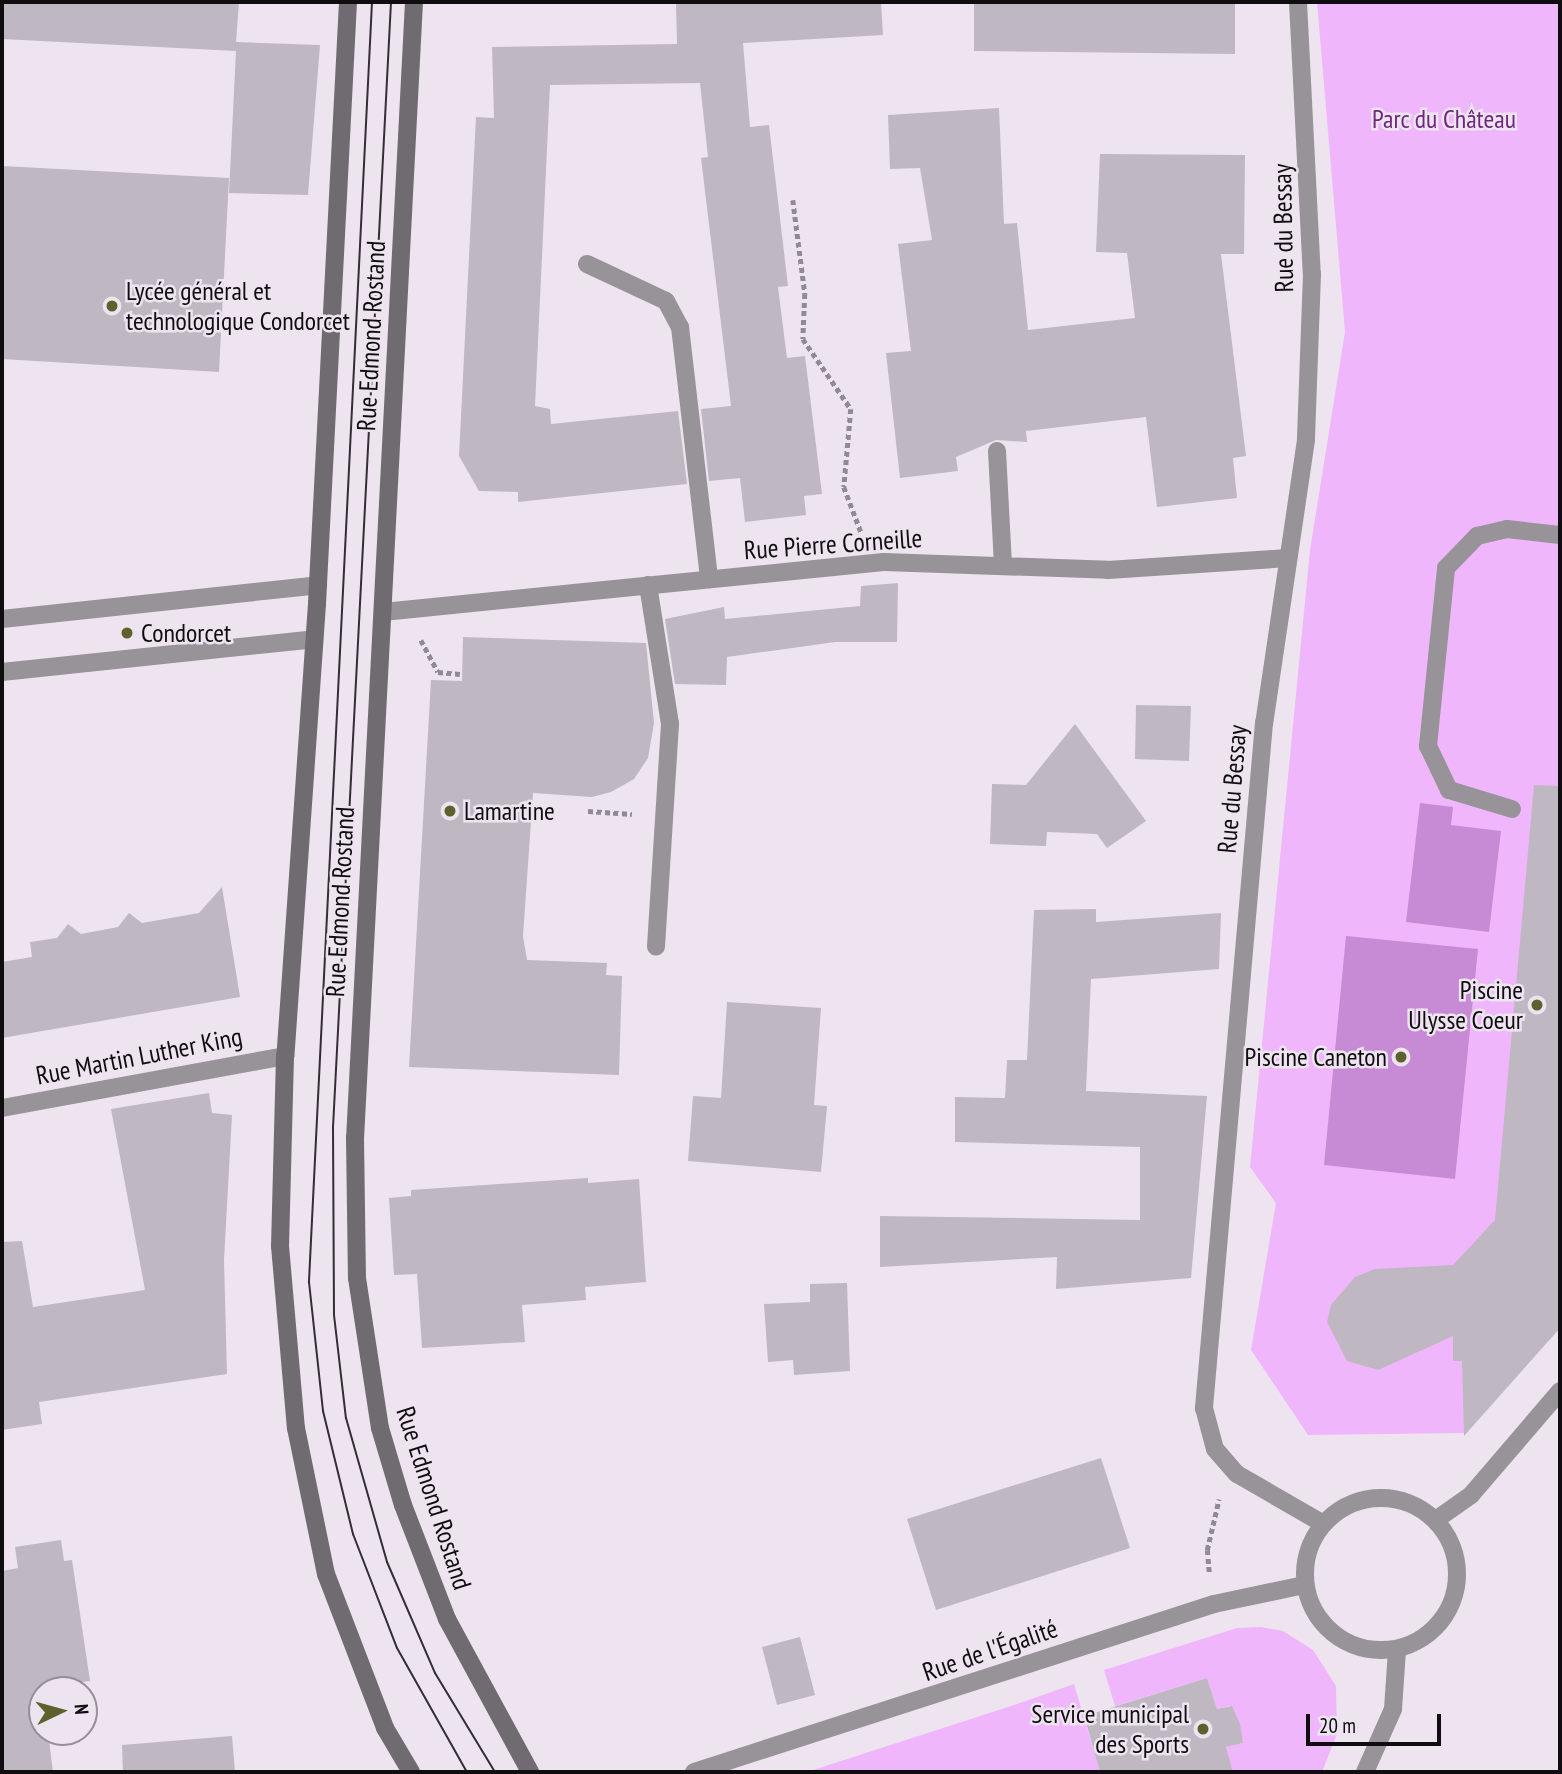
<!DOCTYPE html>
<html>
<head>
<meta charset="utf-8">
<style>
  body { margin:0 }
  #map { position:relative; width:1562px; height:1774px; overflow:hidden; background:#ede4ef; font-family:"PT Sans Narrow",sans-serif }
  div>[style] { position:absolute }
  .green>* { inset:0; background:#f0b6fc }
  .water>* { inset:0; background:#c78ad4 }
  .building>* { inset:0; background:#bfb7c1 }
  .path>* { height:4.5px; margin-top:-2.25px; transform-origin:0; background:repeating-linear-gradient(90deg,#908a92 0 5px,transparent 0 8.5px) }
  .service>* { height:18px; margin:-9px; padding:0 9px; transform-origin:9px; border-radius:9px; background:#979398 }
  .minor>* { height:18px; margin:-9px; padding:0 9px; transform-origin:9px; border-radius:9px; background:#979398 }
  .tertiary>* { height:18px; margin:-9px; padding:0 9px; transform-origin:9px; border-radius:9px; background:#979398 }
  .tertiary>.ring { margin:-9px; padding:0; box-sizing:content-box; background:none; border:18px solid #979398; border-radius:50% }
  .secondary>* { height:18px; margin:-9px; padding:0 9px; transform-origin:9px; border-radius:9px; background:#706b71 }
  .tram>* { height:2px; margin:-1px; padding:0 1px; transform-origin:1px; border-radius:1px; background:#322e33 }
  .dots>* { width:19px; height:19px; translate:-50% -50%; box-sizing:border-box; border:4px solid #ede4ef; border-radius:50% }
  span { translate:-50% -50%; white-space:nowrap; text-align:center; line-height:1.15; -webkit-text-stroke:5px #ede4ef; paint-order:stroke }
  .park-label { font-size:26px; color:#71277f }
  .street-label { font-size:26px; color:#100d11 }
  .poi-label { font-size:26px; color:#100d11 }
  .left { translate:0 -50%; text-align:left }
  .right { translate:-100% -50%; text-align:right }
  .frame { position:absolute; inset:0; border:4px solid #100d11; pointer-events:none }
  .north { position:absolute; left:28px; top:1676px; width:70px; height:70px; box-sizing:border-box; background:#ede4ef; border:2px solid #958e96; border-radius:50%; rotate:85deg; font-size:19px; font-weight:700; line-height:28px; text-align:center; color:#100d11 }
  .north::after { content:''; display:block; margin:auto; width:24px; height:32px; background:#5e602d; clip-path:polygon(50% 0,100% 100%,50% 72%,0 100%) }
  .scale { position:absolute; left:1306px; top:1714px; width:135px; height:32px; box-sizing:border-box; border:4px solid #100d11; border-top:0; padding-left:9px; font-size:21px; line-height:24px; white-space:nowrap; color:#100d11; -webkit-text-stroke:5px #ede4ef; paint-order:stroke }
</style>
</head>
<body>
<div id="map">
  <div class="green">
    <i style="clip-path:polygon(1317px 2px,1560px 2px,1560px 1328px,1464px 1433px,1308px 1435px,1251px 1350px,1276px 1203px,1250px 1167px,1310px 550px,1345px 332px)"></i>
    <i style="clip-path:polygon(1261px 1627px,1283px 1631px,1313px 1650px,1336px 1686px,1337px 1734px,1322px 1772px,1233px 1772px,1226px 1747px,1243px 1743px,1236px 1715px,1230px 1706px,1217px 1709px,1207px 1678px,1115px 1706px,1104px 1670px,1237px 1628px)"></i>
    <i style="clip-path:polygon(1074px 1684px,1100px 1772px,807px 1772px,1020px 1703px)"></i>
  </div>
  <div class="water">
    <i style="clip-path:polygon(1420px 803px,1453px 807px,1451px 825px,1501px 831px,1489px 932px,1406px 922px)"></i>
    <i style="clip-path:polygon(1346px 936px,1478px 949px,1455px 1179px,1324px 1165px)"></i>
  </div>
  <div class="building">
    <i style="clip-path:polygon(2px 2px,239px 2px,236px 42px,320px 45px,308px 195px,229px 193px,236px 51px,2px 39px)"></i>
    <i style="clip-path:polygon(676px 2px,881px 2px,883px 35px,743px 43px,750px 127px,769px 125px,788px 286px,778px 287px,787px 358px,805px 356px,822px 494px,804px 496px,806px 515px,745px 522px,740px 478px,709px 481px,701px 409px,731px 406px,701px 158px,708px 157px,700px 83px,550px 85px,535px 406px,550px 409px,551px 424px,678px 411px,687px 484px,518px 502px,518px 492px,479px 491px,459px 456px,476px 117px,494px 118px,492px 47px,677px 44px)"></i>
    <i style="clip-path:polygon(974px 2px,1235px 2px,1235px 54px,974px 51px)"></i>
    <i style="clip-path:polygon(999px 108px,1004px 224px,1017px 223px,1028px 330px,1135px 318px,1127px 253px,1096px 252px,1100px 154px,1245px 155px,1244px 254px,1221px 254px,1246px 456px,1233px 458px,1237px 498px,1157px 507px,1146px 417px,1026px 431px,1027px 442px,996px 440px,956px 457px,958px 471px,900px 478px,886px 353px,911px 351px,898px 244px,932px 240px,920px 168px,890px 169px,888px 115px)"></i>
    <i style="clip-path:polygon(2px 166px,229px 178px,219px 372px,2px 359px)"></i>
    <i style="clip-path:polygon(898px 583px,897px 642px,835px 642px,727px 657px,726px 685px,675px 684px,665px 619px,724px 607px,725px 619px,860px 606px,861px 586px)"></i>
    <i style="clip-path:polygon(463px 637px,646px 643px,654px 723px,648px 758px,634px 779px,611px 792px,592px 797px,533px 793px,523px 936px,527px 960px,607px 963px,606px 975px,622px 976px,619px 1075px,409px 1067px,431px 680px,462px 681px)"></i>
    <i style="clip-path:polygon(1136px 705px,1191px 706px,1189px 761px,1135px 759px)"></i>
    <i style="clip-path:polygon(1075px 724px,1146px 821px,1107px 848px,1097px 834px,1047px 832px,1046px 846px,990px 844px,992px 784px,1026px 785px)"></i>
    <i style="clip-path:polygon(1534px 785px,1560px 786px,1560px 1328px,1464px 1436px,1462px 1361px,1453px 1361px,1453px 1336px,1378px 1370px,1347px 1361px,1327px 1322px,1331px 1305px,1355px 1277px,1375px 1269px,1453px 1265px,1495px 1220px)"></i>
    <i style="clip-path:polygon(222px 887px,240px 997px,2px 1038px,2px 962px,32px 957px,30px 942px,57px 938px,68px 924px,81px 934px,118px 927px,129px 913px,142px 923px,199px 913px)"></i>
    <i style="clip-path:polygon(1096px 909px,1096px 922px,1221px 913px,1219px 969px,1091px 979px,1086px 1091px,1207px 1096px,1191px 1278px,1056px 1289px,1057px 1257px,880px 1267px,880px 1216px,1140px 1220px,1140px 1147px,955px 1142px,955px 1097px,1005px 1098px,1007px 1060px,1027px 1060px,1034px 910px)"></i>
    <i style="clip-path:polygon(727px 1002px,821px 1008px,814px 1105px,827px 1106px,821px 1172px,688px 1161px,693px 1096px,721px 1098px)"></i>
    <i style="clip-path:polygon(209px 1093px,212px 1113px,232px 1115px,224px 1260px,227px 1374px,39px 1402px,42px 1424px,2px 1430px,2px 1242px,22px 1241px,33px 1307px,145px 1290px,111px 1109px)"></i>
    <i style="clip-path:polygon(588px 1178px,588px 1183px,639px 1179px,646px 1282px,585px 1287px,586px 1300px,522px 1305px,525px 1342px,422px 1348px,417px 1274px,394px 1275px,389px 1198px,411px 1196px,411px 1190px)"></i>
    <i style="clip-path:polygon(847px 1283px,850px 1371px,794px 1375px,793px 1360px,768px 1362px,764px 1304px,810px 1302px,810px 1284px)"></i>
    <i style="clip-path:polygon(1101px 1458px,1130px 1548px,936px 1610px,907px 1519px)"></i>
    <i style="clip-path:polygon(61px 1540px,64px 1561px,72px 1560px,90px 1681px,82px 1682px,83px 1690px,42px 1690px,42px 1732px,48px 1732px,53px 1772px,2px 1772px,2px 1571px,18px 1568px,15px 1547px)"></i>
    <i style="clip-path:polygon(800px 1637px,815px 1695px,777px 1705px,762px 1647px)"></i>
    <i style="clip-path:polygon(1207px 1678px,1217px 1709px,1232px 1706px,1240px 1724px,1243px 1743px,1226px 1747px,1233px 1772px,1100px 1772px,1084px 1716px)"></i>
    <i style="clip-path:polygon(232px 1736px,235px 1772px,123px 1772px,122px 1745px)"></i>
  </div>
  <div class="path">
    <i style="left:793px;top:200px;width:95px;rotate:82.7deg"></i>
    <i style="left:805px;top:294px;width:45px;rotate:92.5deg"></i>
    <i style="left:803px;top:339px;width:85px;rotate:55.6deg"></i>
    <i style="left:851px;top:409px;width:78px;rotate:95.1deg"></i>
    <i style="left:844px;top:487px;width:48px;rotate:69.3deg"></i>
    <i style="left:421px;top:640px;width:36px;rotate:62deg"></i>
    <i style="left:438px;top:672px;width:22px;rotate:5deg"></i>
    <i style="left:588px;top:811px;width:44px;rotate:3.9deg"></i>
    <i style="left:1209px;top:1572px;width:22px;rotate:-95deg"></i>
    <i style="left:1207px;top:1550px;width:52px;rotate:-76.8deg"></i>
  </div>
  <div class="service">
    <i style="left:587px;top:264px;width:87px;rotate:25.1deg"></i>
    <i style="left:666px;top:301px;width:30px;rotate:62deg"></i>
    <i style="left:680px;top:327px;width:254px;rotate:83.4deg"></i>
    <i style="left:997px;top:451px;width:114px;rotate:87deg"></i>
    <i style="left:648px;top:585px;width:141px;rotate:81deg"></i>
    <i style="left:670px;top:724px;width:223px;rotate:93.6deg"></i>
    <i style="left:2px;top:619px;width:318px;rotate:-6.1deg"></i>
    <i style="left:2px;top:672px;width:314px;rotate:-6deg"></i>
    <i style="left:1512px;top:809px;width:66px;rotate:-163.2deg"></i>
    <i style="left:1449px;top:790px;width:49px;rotate:-115.5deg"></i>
    <i style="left:1428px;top:746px;width:179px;rotate:-84.2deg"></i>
    <i style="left:1446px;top:568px;width:45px;rotate:-45.9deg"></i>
    <i style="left:1477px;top:536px;width:31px;rotate:-13deg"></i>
    <i style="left:1507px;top:529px;width:53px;rotate:6.5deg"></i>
  </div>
  <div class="minor">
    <i style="left:1298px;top:2px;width:272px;rotate:87.1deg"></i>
    <i style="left:1312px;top:274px;width:166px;rotate:92.1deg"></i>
    <i style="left:1306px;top:440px;width:286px;rotate:98.4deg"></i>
    <i style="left:1264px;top:723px;width:688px;rotate:95.01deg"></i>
    <i style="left:1204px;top:1408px;width:42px;rotate:75deg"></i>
    <i style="left:1215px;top:1449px;width:33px;rotate:49deg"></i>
    <i style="left:1237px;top:1474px;width:98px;rotate:30deg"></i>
    <i style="left:383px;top:612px;width:503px;rotate:-5.7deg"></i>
    <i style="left:884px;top:562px;width:224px;rotate:2deg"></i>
    <i style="left:1108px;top:570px;width:180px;rotate:-3.8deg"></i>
    <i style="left:2px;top:1108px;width:288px;rotate:-10.4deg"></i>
  </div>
  <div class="tertiary">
    <i class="ring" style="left:1305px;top:1498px;width:134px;height:134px"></i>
    <i style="left:1437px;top:1519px;width:42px;rotate:-35.2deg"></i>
    <i style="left:1471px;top:1495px;width:137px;rotate:-49.4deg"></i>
    <i style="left:694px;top:1772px;width:546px;rotate:-17.9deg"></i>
    <i style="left:1214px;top:1604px;width:92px;rotate:-11.9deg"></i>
    <i style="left:1365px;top:1772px;width:69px;rotate:-66deg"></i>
    <i style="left:1393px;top:1709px;width:59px;rotate:-86.1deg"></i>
  </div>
  <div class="secondary">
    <i style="left:348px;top:2px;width:603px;rotate:92.95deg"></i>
    <i style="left:317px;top:604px;width:453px;rotate:94deg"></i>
    <i style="left:285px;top:1056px;width:190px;rotate:91.5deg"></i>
    <i style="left:280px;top:1246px;width:183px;rotate:85deg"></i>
    <i style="left:296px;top:1428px;width:149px;rotate:78.4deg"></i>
    <i style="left:326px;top:1574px;width:165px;rotate:69deg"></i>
    <i style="left:385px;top:1728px;width:51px;rotate:59.4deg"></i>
    <i style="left:414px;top:2px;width:1138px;rotate:92.97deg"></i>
    <i style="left:355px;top:1138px;width:140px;rotate:89.2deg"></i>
    <i style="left:357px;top:1278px;width:152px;rotate:81.3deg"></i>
    <i style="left:380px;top:1428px;width:80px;rotate:73.4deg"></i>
    <i style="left:403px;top:1505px;width:122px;rotate:68.9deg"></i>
    <i style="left:447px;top:1619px;width:174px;rotate:61.5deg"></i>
  </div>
  <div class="tram">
    <i style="left:372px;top:2px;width:1282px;rotate:92.82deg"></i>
    <i style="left:309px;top:1282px;width:130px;rotate:83.8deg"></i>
    <i style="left:323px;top:1411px;width:127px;rotate:76.3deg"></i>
    <i style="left:353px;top:1534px;width:122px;rotate:68.9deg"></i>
    <i style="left:397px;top:1648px;width:142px;rotate:60.6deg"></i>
    <i style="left:391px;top:2px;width:1125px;rotate:92.95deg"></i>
    <i style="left:333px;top:1126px;width:189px;rotate:89.7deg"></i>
    <i style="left:334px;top:1315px;width:104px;rotate:83.4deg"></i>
    <i style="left:346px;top:1418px;width:150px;rotate:74.1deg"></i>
    <i style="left:387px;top:1562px;width:121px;rotate:66.6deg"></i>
    <i style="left:435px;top:1673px;width:116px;rotate:58.8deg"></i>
  </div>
  <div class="dots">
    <i style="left:112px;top:306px;background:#5e602d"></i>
    <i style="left:127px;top:633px;background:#5e602d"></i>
    <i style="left:450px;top:811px;background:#5e602d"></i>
    <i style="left:1537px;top:1005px;background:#5e602d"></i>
    <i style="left:1401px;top:1057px;background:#5e602d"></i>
    <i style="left:1203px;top:1729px;background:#5e602d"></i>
  </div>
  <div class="park-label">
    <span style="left:1444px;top:119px">Parc du Château</span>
  </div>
  <div class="street-label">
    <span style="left:1283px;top:228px;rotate:-91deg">Rue du Bessay</span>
    <span style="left:371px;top:336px;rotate:-87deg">Rue Edmond Rostand</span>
    <span style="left:833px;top:544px;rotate:-4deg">Rue Pierre Corneille</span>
    <span style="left:1232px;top:789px;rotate:-85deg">Rue du Bessay</span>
    <span style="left:340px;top:902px;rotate:-87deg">Rue Edmond Rostand</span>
    <span style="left:139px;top:1056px;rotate:-11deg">Rue Martin Luther King</span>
    <span style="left:434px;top:1498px;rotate:72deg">Rue Edmond Rostand</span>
    <span style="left:990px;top:1650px;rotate:-19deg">Rue de l'Égalité</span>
  </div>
  <div class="poi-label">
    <span class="left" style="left:126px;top:306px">Lycée général et<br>technologique Condorcet</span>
    <span class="left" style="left:141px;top:633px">Condorcet</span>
    <span class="left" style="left:464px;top:811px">Lamartine</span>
    <span class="right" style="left:1523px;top:1005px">Piscine<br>Ulysse Coeur</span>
    <span class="right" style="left:1387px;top:1057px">Piscine Caneton</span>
    <span class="right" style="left:1189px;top:1729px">Service municipal<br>des Sports</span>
  </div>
  <div class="frame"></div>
  <div class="north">N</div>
  <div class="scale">20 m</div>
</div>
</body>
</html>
